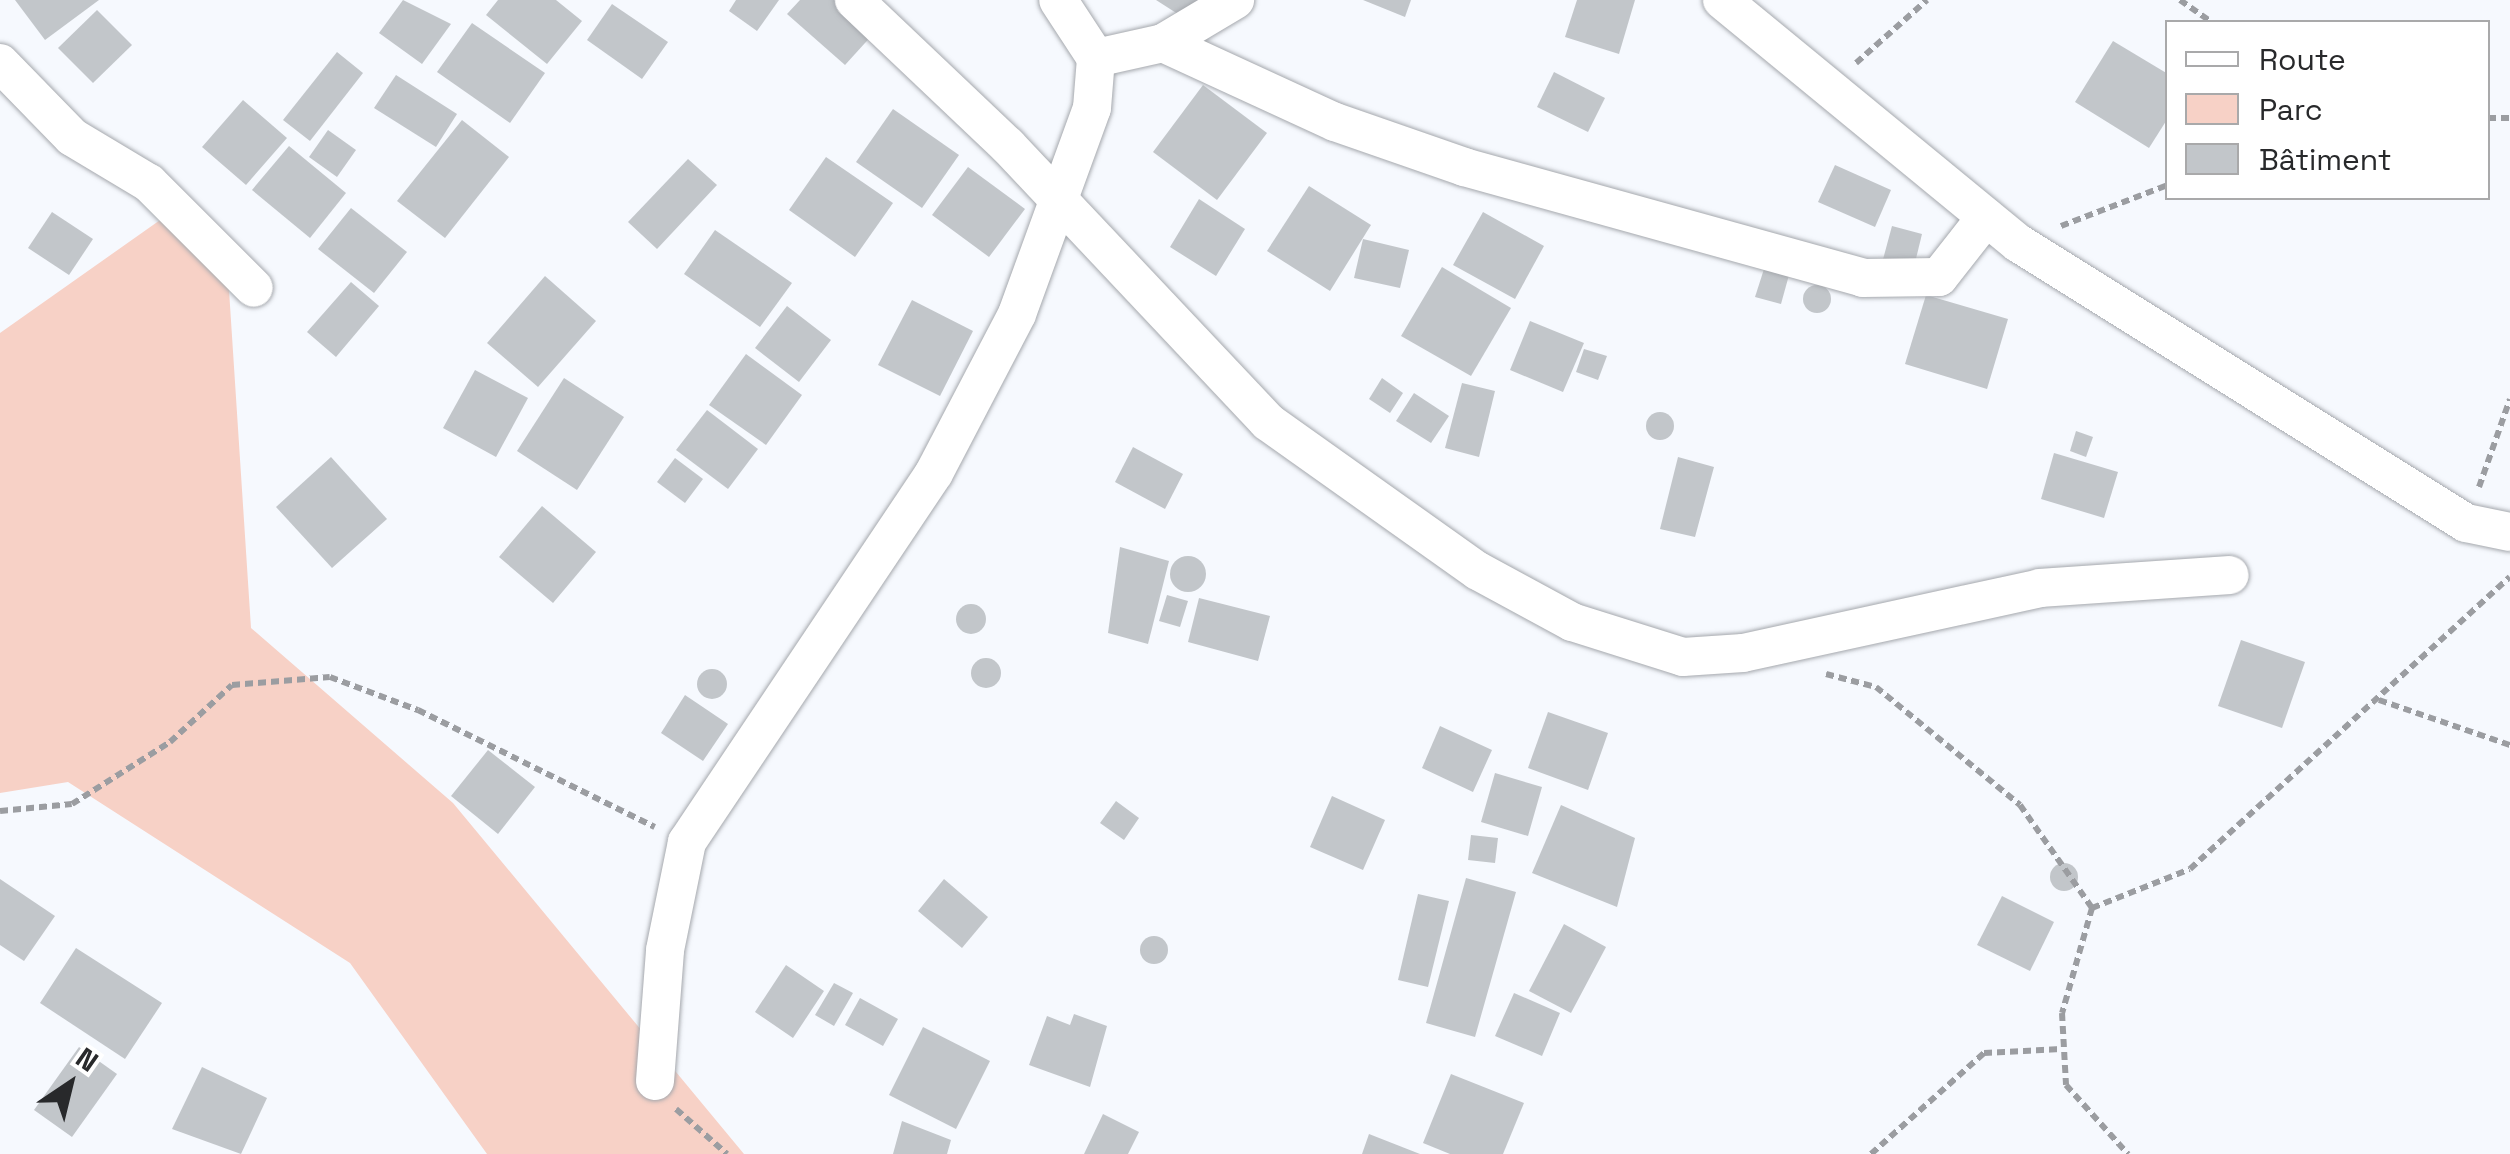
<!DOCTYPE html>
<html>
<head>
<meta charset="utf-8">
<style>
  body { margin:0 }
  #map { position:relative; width:2510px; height:1154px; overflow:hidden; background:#f6f9fe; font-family:"Space Grotesk",sans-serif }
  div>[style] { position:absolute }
  .green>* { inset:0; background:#f7d1c6 }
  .building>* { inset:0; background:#c2c6ca }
  .round { border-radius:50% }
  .path>* { height:6px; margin-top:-3px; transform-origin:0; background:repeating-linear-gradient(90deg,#9b9da1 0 8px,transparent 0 13px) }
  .roads { filter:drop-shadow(0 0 2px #a5a8ad) drop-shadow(0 0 2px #a5a8ad) }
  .street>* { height:38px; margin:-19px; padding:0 19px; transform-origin:19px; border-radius:19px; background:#fff }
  span { translate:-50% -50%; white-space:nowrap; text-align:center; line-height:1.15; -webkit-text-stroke:10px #fff; paint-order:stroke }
  .legend { position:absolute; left:2165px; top:20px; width:325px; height:180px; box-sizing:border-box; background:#fff; border:2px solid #a9a9aa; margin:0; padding:12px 18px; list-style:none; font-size:30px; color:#28292b }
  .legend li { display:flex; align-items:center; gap:20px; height:50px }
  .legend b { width:50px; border:2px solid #a9a9aa }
  .north { position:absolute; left:20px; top:1034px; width:100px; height:100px; -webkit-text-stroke:8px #fff; paint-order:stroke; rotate:35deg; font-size:28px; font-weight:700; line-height:40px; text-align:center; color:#28292b }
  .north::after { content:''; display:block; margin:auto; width:35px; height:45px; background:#28292b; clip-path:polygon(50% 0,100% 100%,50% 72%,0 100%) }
</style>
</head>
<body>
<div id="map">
  <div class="green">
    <i style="clip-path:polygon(180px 206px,229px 290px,251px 628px,453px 803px,744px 1154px,487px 1154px,350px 963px,68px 782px,0 793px,0 333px)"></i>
  </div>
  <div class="building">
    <i style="clip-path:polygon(15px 0,99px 0,45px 40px)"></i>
    <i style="clip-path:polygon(403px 0,451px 24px,422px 64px,379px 33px)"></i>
    <i style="clip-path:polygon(498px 0,556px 0,582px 21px,547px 64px,486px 15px)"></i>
    <i style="clip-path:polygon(736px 0,779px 0,757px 31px,729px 11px)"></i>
    <i style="clip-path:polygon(800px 0,837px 0,875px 32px,845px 65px,787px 14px)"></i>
    <i style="clip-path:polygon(1156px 0,1206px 0,1192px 23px)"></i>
    <i style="clip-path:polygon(1363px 0,1411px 0,1405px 17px)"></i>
    <i style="clip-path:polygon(1577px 0,1635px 0,1619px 54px,1565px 37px)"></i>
    <i style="clip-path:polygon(612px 4px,668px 42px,642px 79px,587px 40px)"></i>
    <i style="clip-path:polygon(97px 10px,132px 45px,93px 83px,58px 48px)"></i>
    <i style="clip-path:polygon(472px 23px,545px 73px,510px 123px,437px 72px)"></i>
    <i style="clip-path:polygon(2113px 41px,2168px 74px,2168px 118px,2149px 148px,2075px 102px)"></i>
    <i style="clip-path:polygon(337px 52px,363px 73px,310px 141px,283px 120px)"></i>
    <i style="clip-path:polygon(1554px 72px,1605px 98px,1588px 132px,1537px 107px)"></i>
    <i style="clip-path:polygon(396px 75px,457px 114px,436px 147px,374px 108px)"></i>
    <i style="clip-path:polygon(1203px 85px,1267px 133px,1217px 200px,1153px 152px)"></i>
    <i style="clip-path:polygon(243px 100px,287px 138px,246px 185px,202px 147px)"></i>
    <i style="clip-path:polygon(893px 109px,959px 155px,922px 208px,856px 162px)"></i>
    <i style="clip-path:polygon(462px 120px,509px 157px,445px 238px,397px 201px)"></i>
    <i style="clip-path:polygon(328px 130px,356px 150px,337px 177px,309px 157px)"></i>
    <i style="clip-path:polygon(289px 146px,346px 193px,310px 238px,252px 190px)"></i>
    <i style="clip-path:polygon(826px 157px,893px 203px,855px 257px,789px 210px)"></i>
    <i style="clip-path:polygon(688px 159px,717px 185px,657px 249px,628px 222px)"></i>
    <i style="clip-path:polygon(1835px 165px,1891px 190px,1875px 227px,1818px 202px)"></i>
    <i style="clip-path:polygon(968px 167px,1025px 209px,989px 257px,932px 215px)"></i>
    <i style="clip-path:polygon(1309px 186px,1371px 225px,1330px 291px,1267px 251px)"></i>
    <i style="clip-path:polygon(1199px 199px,1245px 229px,1216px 276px,1170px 247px)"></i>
    <i style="clip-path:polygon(351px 208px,407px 252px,374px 293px,318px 249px)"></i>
    <i style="clip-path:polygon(52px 212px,93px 239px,69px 275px,28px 248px)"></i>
    <i style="clip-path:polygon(1483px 212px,1544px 246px,1515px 299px,1453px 265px)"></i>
    <i style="clip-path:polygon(1892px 226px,1922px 234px,1913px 271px,1882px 263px)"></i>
    <i style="clip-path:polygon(715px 230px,792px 283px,760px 327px,684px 274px)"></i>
    <i style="clip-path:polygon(1363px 239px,1409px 250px,1400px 288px,1354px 278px)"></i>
    <i style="clip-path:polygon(1442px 267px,1511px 308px,1471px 376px,1401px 336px)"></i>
    <i style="clip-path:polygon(1764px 269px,1789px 275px,1781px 304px,1755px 297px)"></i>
    <i style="clip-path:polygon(545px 276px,596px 321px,538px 387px,487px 343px)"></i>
    <i style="clip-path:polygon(351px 282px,379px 306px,336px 357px,307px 332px)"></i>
    <i class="round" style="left:1803px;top:285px;width:28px;height:28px"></i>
    <i style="clip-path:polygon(1926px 295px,2008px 319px,1987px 389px,1905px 364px)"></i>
    <i style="clip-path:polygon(912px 300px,973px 331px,940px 396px,878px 365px)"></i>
    <i style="clip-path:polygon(787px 306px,831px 340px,799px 382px,755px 348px)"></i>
    <i style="clip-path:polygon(1530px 321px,1584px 343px,1563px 392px,1510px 370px)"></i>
    <i style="clip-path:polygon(1584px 349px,1607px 356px,1598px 380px,1576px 372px)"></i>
    <i style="clip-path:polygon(746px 354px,802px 395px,766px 445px,709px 405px)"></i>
    <i style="clip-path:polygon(475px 370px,528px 398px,496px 457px,443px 428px)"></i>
    <i style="clip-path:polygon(564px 378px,624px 417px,577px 490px,517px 451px)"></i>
    <i style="clip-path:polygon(1382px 378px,1403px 393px,1390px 413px,1369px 399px)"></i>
    <i style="clip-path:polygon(1462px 383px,1495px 391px,1479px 457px,1445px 448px)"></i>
    <i style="clip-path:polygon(1414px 393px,1449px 416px,1431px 443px,1396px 421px)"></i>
    <i style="clip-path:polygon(707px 410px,758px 449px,728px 489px,676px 450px)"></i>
    <i class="round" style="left:1646px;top:412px;width:28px;height:28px"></i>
    <i style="clip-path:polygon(2076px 431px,2093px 437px,2086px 457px,2070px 451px)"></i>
    <i style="clip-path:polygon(1133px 447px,1183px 474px,1165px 509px,1115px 482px)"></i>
    <i style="clip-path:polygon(2054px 453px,2118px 472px,2104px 518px,2041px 499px)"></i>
    <i style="clip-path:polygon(331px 457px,387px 519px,332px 568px,276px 507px)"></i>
    <i style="clip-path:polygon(1678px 457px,1714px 467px,1695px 537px,1660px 529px)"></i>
    <i style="clip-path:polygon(675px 458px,703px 479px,685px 503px,657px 482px)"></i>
    <i style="clip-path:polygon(542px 506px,596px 552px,553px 603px,499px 557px)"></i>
    <i style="clip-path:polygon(1120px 547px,1169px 561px,1148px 644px,1108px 633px)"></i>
    <i class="round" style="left:1170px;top:556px;width:36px;height:36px"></i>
    <i style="clip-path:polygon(1167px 595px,1188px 601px,1180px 627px,1159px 621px)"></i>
    <i style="clip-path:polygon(1199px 598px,1270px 616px,1258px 661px,1188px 642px)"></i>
    <i class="round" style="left:956px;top:604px;width:30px;height:30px"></i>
    <i style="clip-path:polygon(2241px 640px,2305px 662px,2282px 728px,2218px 706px)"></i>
    <i class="round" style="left:971px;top:658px;width:30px;height:30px"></i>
    <i class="round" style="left:697px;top:669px;width:30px;height:30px"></i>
    <i style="clip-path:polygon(685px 695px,728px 724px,703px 761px,661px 733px)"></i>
    <i style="clip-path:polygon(1548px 712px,1608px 733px,1588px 790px,1528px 768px)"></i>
    <i style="clip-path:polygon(1440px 726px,1492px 750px,1473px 792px,1422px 768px)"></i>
    <i style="clip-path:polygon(488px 750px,535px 787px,498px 834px,451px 796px)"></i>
    <i style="clip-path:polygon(1495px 773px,1542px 787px,1528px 836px,1481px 822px)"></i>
    <i style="clip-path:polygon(1332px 796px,1385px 820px,1363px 870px,1310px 847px)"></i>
    <i style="clip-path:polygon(1116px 801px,1139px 818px,1124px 840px,1100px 823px)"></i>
    <i style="clip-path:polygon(1561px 805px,1635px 838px,1617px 907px,1532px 873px)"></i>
    <i style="clip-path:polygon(1471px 835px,1498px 838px,1495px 863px,1468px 860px)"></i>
    <i class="round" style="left:2050px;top:863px;width:28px;height:28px"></i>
    <i style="clip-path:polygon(1466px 878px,1516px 892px,1475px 1037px,1426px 1023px)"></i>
    <i style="clip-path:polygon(0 879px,55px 916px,24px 961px,0 945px)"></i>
    <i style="clip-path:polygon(944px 879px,988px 917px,962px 948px,918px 911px)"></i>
    <i style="clip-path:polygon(1418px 894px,1449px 901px,1428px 987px,1398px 980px)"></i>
    <i style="clip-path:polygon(2002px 896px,2054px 922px,2030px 971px,1977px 945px)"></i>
    <i style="clip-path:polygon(1564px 924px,1606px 947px,1571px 1013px,1529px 991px)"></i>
    <i class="round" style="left:1140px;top:936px;width:28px;height:28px"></i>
    <i style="clip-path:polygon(76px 948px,162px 1003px,125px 1059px,40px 1003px)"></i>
    <i style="clip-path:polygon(786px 965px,824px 991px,793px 1038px,755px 1012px)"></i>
    <i style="clip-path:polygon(834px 983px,853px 993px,834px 1026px,815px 1015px)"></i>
    <i style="clip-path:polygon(1514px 993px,1560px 1013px,1542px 1056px,1495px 1036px)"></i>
    <i style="clip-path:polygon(860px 998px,898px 1019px,883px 1046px,845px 1025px)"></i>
    <i style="clip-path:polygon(1074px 1014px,1107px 1026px,1090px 1087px,1029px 1065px,1047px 1016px,1070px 1025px)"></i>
    <i style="clip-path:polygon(923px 1027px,990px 1061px,956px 1129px,889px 1095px)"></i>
    <i style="clip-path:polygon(79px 1047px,117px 1074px,72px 1137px,34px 1110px)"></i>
    <i style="clip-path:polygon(202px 1067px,267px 1098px,241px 1154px,172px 1129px)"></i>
    <i style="clip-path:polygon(1451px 1074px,1524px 1103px,1503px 1154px,1450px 1154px,1423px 1143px)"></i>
    <i style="clip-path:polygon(1103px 1114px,1139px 1132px,1128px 1154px,1084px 1154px)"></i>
    <i style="clip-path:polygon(902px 1121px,951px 1140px,947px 1154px,893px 1154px)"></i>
    <i style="clip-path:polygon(1369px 1134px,1420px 1154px,1362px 1154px)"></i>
  </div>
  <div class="path">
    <i style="left:2180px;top:0;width:39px;rotate:35deg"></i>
    <i style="left:1856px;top:63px;width:95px;rotate:-41.6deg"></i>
    <i style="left:2488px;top:118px;width:22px"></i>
    <i style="left:2061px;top:226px;width:115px;rotate:-21deg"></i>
    <i style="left:2479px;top:487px;width:93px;rotate:-70.6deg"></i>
    <i style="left:1826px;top:674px;width:52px;rotate:14.6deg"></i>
    <i style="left:1876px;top:687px;width:186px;rotate:39.3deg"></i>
    <i style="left:2020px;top:805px;width:126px;rotate:55deg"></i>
    <i style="left:2092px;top:908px;width:109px;rotate:105.9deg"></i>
    <i style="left:2062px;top:1013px;width:72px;rotate:86.8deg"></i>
    <i style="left:2066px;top:1085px;width:93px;rotate:48.1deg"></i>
    <i style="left:2379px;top:700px;width:139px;rotate:19deg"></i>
    <i style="left:0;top:811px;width:72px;rotate:-5.6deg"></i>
    <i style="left:72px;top:804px;width:116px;rotate:-32.3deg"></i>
    <i style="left:170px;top:742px;width:84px;rotate:-42.6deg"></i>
    <i style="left:232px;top:685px;width:98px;rotate:-4.7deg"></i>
    <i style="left:330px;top:677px;width:94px;rotate:20.6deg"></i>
    <i style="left:418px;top:710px;width:264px;rotate:26.3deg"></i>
    <i style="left:2092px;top:908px;width:105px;rotate:-21.7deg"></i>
    <i style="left:2190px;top:869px;width:433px;rotate:-42.4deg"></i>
    <i style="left:676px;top:1109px;width:68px;rotate:41.4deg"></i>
    <i style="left:1871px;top:1154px;width:152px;rotate:-41.8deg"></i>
    <i style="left:1984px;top:1053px;width:77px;rotate:-3deg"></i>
  </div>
  <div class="roads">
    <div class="street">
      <i style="left:854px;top:0;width:212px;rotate:43.5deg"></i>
      <i style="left:1008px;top:146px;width:379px;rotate:46.7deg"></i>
      <i style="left:1268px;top:422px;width:257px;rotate:35.4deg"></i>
      <i style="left:1478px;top:571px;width:107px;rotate:28.5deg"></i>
      <i style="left:1572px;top:622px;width:116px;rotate:17.5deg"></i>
      <i style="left:1683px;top:657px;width:60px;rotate:-3.8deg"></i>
      <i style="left:1743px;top:653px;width:304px;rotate:-12.3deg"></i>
      <i style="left:2040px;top:588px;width:190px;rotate:-3.9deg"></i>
      <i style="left:1722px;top:0;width:383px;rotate:39.4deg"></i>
      <i style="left:2018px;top:243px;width:528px;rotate:32.01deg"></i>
      <i style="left:2466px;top:523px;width:45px;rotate:11.6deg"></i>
      <i style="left:1163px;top:43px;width:189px;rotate:24.7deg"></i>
      <i style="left:1335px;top:122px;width:137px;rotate:19.2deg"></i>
      <i style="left:1464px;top:167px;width:414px;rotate:15.5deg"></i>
      <i style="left:1863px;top:278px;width:76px;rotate:-0.8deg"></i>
      <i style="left:1939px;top:277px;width:76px;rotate:-51.9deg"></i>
      <i style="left:1096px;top:58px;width:69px;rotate:-12.6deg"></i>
      <i style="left:1163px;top:43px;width:84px;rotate:-30.8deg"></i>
      <i style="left:0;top:63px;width:103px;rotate:45.8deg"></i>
      <i style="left:72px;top:137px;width:90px;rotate:30.9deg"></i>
      <i style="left:149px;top:183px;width:148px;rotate:45deg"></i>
      <i style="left:655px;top:1081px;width:131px;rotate:-85.6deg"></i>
      <i style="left:665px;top:950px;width:110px;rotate:-78.5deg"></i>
      <i style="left:687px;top:842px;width:444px;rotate:-56.2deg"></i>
      <i style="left:934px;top:473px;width:179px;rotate:-62.4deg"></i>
      <i style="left:1017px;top:314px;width:219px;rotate:-70deg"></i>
      <i style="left:1092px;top:108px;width:50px;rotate:-85.4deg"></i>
      <i style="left:1096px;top:58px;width:69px;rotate:-123.2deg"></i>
    </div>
  </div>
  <ul class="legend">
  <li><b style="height:12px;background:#fff"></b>Route</li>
  <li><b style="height:28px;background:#f7d1c6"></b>Parc</li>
  <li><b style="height:28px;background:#c2c6ca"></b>Bâtiment</li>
  </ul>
  <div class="north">N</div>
</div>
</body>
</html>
